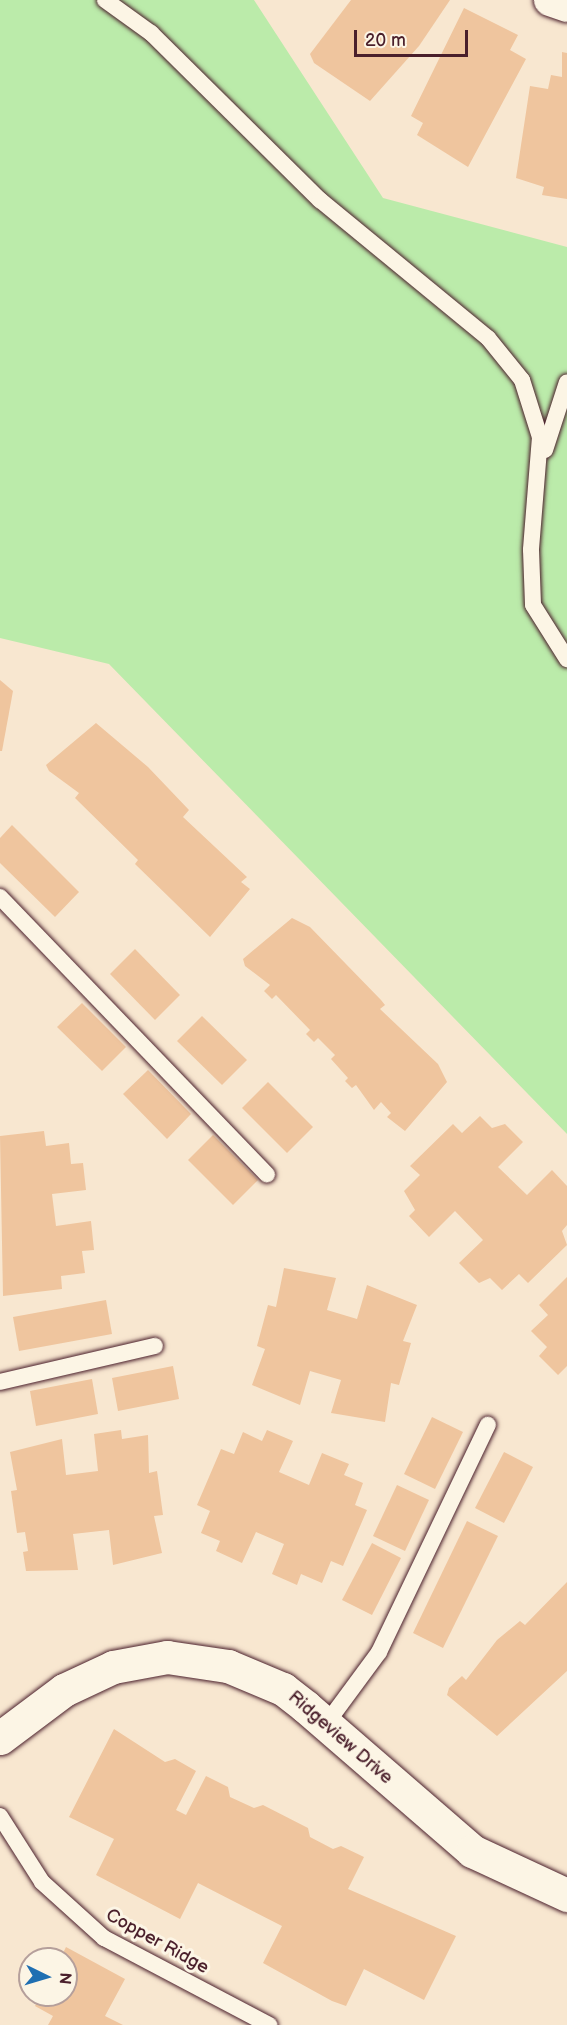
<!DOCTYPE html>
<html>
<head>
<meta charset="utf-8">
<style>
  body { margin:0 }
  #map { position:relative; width:567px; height:2025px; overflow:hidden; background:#f8e7d0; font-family:"Balsamiq Sans",sans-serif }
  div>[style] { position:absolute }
  .green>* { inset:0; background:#bbebaa }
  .building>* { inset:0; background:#efc59e }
  .roads { filter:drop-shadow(0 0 2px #4a1f2b) drop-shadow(0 0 2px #4a1f2b) }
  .service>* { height:16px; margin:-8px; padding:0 8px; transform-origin:8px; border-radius:8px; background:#fcf5e5 }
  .minor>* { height:32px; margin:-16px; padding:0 16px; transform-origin:16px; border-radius:16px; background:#fcf5e5 }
  .tertiary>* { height:33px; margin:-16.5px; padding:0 16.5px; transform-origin:16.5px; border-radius:16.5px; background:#fcf5e5 }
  span { translate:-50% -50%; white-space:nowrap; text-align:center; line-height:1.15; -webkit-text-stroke:6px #fcf5e5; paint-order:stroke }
  .street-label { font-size:18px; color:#4a1f2b }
  .north { position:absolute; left:18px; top:1947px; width:60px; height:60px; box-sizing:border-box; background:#fcf5e5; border:2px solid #b59f9b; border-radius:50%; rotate:95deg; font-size:16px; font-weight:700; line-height:24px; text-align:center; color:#4a1f2b }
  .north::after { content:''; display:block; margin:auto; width:21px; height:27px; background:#1f6fb2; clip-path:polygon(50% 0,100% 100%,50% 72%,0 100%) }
  .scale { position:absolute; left:354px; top:30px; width:114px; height:27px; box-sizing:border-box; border:3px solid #4a1f2b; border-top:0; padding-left:8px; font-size:18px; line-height:21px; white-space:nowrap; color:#4a1f2b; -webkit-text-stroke:4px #fcf5e5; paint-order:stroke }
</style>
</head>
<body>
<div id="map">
  <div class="green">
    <i style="clip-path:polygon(0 0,254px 0,383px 198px,567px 247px,567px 1134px,109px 664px,0 638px)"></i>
  </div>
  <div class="building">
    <i style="clip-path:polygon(351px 0,450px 0,419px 46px,370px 101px,314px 63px,310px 54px)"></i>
    <i style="clip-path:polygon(464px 8px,518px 35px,510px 50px,526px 59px,468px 167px,417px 135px,423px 123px,411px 116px)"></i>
    <i style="clip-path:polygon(562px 52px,567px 53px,567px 199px,542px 195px,544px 187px,516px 178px,530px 86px,548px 89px,551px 75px,562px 77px)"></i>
    <i style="clip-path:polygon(0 680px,13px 691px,2px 751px,0 751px)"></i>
    <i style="clip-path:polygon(96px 723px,148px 767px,189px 810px,183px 817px,247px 877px,241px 882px,250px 889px,210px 937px,135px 864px,138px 860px,75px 798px,79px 793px,49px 771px,46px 765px)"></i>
    <i style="clip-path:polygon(12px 825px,79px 892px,55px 917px,0 863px,0 838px)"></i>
    <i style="clip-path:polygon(292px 918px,310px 927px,381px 1000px,385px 1005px,380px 1009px,438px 1064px,447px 1082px,405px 1131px,387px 1117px,391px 1113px,381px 1102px,374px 1110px,356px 1085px,352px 1088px,345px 1081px,348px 1078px,331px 1059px,335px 1055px,318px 1038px,314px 1042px,306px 1034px,310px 1030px,276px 995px,272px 999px,264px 991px,270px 985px,245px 966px,243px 959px)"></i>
    <i style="clip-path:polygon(135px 949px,180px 995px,155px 1020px,110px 974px)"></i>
    <i style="clip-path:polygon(82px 1003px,126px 1047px,102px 1071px,57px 1027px)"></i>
    <i style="clip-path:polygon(202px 1016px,247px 1060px,222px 1085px,177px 1041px)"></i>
    <i style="clip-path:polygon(148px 1070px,191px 1114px,167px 1139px,123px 1094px)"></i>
    <i style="clip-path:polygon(268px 1082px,313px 1127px,287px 1153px,242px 1108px)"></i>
    <i style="clip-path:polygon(480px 1116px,492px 1128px,505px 1124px,523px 1142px,498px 1167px,527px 1195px,552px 1170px,567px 1186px,567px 1225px,562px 1231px,567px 1245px,528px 1283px,519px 1274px,502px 1290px,490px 1278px,479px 1283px,459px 1263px,483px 1240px,455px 1211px,429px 1237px,409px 1216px,415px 1210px,404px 1191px,420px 1175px,410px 1166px,453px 1124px,462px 1133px)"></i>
    <i style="clip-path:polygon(44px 1131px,46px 1146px,69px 1143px,71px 1164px,83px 1163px,86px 1190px,52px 1194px,56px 1226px,91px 1221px,94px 1250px,82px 1251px,85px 1273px,61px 1276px,62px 1289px,3px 1296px,0 1136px)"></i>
    <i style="clip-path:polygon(213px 1135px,258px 1180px,233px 1205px,188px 1160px)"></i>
    <i style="clip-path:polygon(284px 1268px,336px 1278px,327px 1310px,357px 1319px,367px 1285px,417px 1305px,403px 1341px,411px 1343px,399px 1385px,391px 1383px,385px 1422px,331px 1413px,341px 1380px,310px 1371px,300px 1405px,252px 1385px,265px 1349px,257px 1346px,268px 1305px,276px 1307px)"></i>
    <i style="clip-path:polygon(567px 1277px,567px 1366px,558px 1375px,539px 1356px,547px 1347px,531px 1331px,548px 1315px,539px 1305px)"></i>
    <i style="clip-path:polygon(106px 1300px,112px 1334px,19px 1351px,13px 1317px)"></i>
    <i style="clip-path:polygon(173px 1366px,179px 1399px,118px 1411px,112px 1378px)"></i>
    <i style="clip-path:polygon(92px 1379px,98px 1414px,36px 1426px,30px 1391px)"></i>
    <i style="clip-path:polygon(432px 1417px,463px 1432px,435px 1489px,404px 1474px)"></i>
    <i style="clip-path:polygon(121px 1430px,122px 1439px,148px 1435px,149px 1473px,157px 1471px,163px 1515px,154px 1516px,162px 1553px,113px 1565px,109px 1530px,73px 1534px,78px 1570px,26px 1571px,23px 1552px,28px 1551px,25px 1532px,17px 1533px,11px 1491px,17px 1490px,10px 1452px,62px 1439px,66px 1475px,98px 1471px,94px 1434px)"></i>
    <i style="clip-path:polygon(267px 1430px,293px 1441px,279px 1472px,309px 1485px,322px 1453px,349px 1464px,344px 1475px,363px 1483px,355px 1505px,367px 1510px,343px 1566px,331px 1561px,322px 1583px,301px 1574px,297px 1585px,272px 1574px,284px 1544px,256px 1532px,242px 1563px,216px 1551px,220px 1541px,201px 1533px,210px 1511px,197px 1505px,221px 1449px,234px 1454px,243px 1432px,262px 1441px)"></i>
    <i style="clip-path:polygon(504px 1452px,533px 1467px,504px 1523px,475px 1508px)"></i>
    <i style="clip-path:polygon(397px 1485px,429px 1500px,405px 1551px,373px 1536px)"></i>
    <i style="clip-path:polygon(467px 1521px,498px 1536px,443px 1648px,413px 1633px)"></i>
    <i style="clip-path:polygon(372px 1543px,401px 1558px,372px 1615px,342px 1600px)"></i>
    <i style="clip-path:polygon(567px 1582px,567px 1671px,497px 1736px,447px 1695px,449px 1688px,462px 1676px,466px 1680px,497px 1640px,520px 1621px,525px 1625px)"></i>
    <i style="clip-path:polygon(114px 1729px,165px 1762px,175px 1759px,196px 1771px,176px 1810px,186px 1815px,206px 1776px,228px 1787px,230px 1797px,254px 1808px,263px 1805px,308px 1828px,310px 1837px,333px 1849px,341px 1846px,364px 1857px,348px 1889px,456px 1936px,424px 2000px,364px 1969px,346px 2006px,332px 2001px,263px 1963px,282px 1926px,198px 1883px,180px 1919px,96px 1875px,114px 1839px,69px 1817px)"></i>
    <i style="clip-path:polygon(66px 1947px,125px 1979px,105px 2016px,123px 2025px,48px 2025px,53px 2016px,35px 2006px,41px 1995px,66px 1995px,66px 1959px,60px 1959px)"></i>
  </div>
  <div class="roads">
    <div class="service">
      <i style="left:105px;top:0;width:57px;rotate:35.7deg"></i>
      <i style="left:151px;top:33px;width:238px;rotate:44.7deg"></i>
      <i style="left:320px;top:200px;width:217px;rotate:39.4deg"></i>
      <i style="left:488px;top:338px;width:54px;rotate:51deg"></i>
      <i style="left:522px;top:380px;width:60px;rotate:72.5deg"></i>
      <i style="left:540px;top:437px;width:113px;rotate:94.6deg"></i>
      <i style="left:531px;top:550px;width:55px;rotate:87.9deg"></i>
      <i style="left:533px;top:605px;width:64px;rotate:57.8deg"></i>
      <i style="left:545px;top:450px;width:71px;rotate:-72.1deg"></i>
      <i style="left:0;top:897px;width:385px;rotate:46.1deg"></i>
      <i style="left:0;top:1382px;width:159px;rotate:-13.1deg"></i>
      <i style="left:326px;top:1724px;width:89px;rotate:-53.6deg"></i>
      <i style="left:379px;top:1652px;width:252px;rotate:-64.4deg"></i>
      <i style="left:0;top:1816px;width:78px;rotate:57.5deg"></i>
      <i style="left:42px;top:1882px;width:84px;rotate:42.1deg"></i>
      <i style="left:104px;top:1938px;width:187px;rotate:27.8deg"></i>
    </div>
    <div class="minor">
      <i style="left:550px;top:0;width:18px;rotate:19deg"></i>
    </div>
    <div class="tertiary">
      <i style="left:0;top:1738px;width:80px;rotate:-36.9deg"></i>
      <i style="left:64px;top:1690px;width:54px;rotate:-25.1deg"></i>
      <i style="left:113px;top:1667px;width:55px;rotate:-10.5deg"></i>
      <i style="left:167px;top:1657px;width:62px;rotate:8.4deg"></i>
      <i style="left:228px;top:1666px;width:60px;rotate:22.7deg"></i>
      <i style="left:283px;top:1689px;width:29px;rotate:38deg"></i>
      <i style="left:306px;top:1707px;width:220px;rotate:40.9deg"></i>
      <i style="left:472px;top:1851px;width:105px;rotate:24.9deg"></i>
    </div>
  </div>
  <div class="street-label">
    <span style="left:340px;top:1738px;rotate:41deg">Ridgeview Drive</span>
    <span style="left:157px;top:1942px;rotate:29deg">Copper Ridge</span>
  </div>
  <div class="north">N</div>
  <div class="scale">20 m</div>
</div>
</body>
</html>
